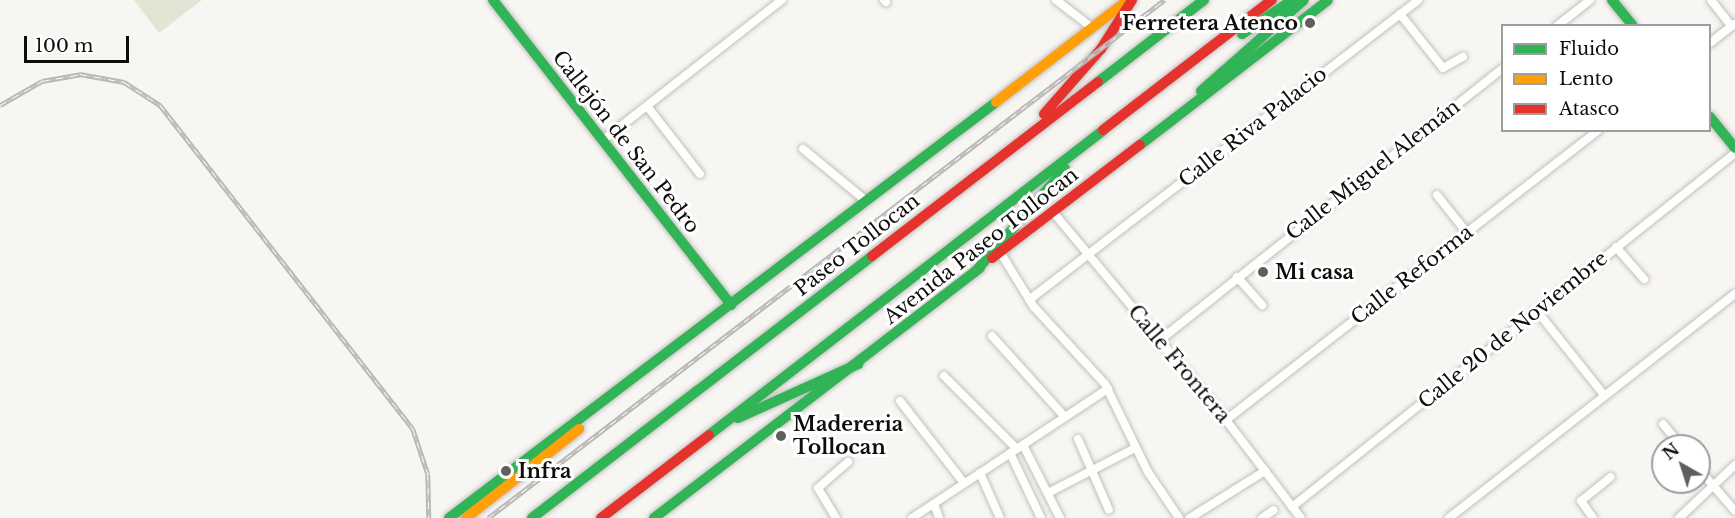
<!DOCTYPE html>
<html>
<head>
<meta charset="utf-8">
<style>
  body { margin:0 }
  #map { position:relative; width:1735px; height:518px; overflow:hidden; background:#f8f6f3; font-family:"Libre Baskerville",serif }
  div>[style] { position:absolute }
  .green>* { inset:0; background:#e2e5d3 }
  .roads { filter:drop-shadow(0 0 2px #c2c0be) drop-shadow(0 0 2px #c2c0be) }
  .street>* { height:8px; margin:-4px; padding:0 4px; transform-origin:4px; border-radius:4px; background:#fefefd }
  .fast>* { height:10px; margin:-5px; padding:0 5px; transform-origin:5px; border-radius:5px; background:#30b455 }
  .slow>* { height:10px; margin:-5px; padding:0 5px; transform-origin:5px; border-radius:5px; background:#ff9f0a }
  .jam>* { height:10px; margin:-5px; padding:0 5px; transform-origin:5px; border-radius:5px; background:#e5322d }
  .rail>* { height:4.5px; margin-top:-2.25px; transform-origin:0; background:repeating-linear-gradient(90deg,#fff 0 7px,#bab9b8 0 14px); box-sizing:border-box; border-block:2px solid #bab9b8 }
  .dots>* { width:16px; height:16px; translate:-50% -50%; box-sizing:border-box; border:3px solid #fff; border-radius:50% }
  span { translate:-50% -50%; white-space:nowrap; text-align:center; line-height:1.15; -webkit-text-stroke:6px #fff; paint-order:stroke }
  .poi-label { font-size:20px; color:#0e0d0c; font-weight:700 }
  .right { translate:-100% -50%; text-align:right }
  .left { translate:0 -50%; text-align:left }
  .street-label { font-size:20px; color:#0e0d0c }
  .legend { position:absolute; left:1501px; top:24px; width:210px; height:108px; box-sizing:border-box; background:#fff; border:2px solid #9f9e9e; margin:0; padding:8px 10px; list-style:none; font-size:18px; color:#0e0d0c }
  .legend li { display:flex; align-items:center; gap:12px; height:30px }
  .legend b { width:30px; border:2px solid #9f9e9e }
  .north { position:absolute; left:1651px; top:434px; width:60px; height:60px; box-sizing:border-box; background:#fff; border:2px solid #9f9e9e; border-radius:50%; rotate:321deg; font-size:16px; font-weight:700; line-height:24px; text-align:center; color:#0e0d0c }
  .north::after { content:''; display:block; margin:auto; width:21px; height:27px; background:#605f5d; clip-path:polygon(50% 0,100% 100%,50% 72%,0 100%) }
  .scale { position:absolute; left:24px; top:36px; width:105px; height:27px; box-sizing:border-box; border:3px solid #0e0d0c; border-top:0; padding-left:8px; font-size:18px; line-height:21px; white-space:nowrap; color:#0e0d0c; -webkit-text-stroke:4px #fff; paint-order:stroke }
</style>
</head>
<body>
<div id="map">
  <div class="green">
    <i style="clip-path:polygon(134px 0,202px 0,159px 33px)"></i>
  </div>
  <div class="roads">
    <div class="street">
      <i style="left:884px;top:0;width:3px;rotate:45deg"></i>
      <i style="left:1056px;top:0;width:44px;rotate:37.6deg"></i>
      <i style="left:1711px;top:0;width:33px;rotate:52deg"></i>
      <i style="left:1400px;top:14px;width:69px;rotate:51.5deg"></i>
      <i style="left:1443px;top:68px;width:23px;rotate:-29deg"></i>
      <i style="left:1557px;top:26px;width:42px;rotate:-38.2deg"></i>
      <i style="left:1710px;top:43px;width:31px;rotate:-38deg"></i>
      <i style="left:647px;top:106px;width:86px;rotate:52.1deg"></i>
      <i style="left:602px;top:141px;width:229px;rotate:-38.1deg"></i>
      <i style="left:803px;top:149px;width:80px;rotate:39.4deg"></i>
      <i style="left:1437px;top:195px;width:48px;rotate:51.7deg"></i>
      <i style="left:1053px;top:212px;width:271px;rotate:50.2deg"></i>
      <i style="left:1226px;top:420px;width:123px;rotate:52.6deg"></i>
      <i style="left:1616px;top:247px;width:43px;rotate:48.8deg"></i>
      <i style="left:1000px;top:252px;width:65px;rotate:58.3deg"></i>
      <i style="left:1034px;top:307px;width:105px;rotate:47.3deg"></i>
      <i style="left:1105px;top:384px;width:98px;rotate:64deg"></i>
      <i style="left:1148px;top:472px;width:55px;rotate:56deg"></i>
      <i style="left:1237px;top:277px;width:38px;rotate:48deg"></i>
      <i style="left:1029px;top:300px;width:491px;rotate:-37.6deg"></i>
      <i style="left:1537px;top:311px;width:107px;rotate:51.4deg"></i>
      <i style="left:992px;top:336px;width:109px;rotate:48deg"></i>
      <i style="left:1160px;top:340px;width:436px;rotate:-38.4deg"></i>
      <i style="left:944px;top:376px;width:103px;rotate:45deg"></i>
      <i style="left:900px;top:401px;width:104px;rotate:52deg"></i>
      <i style="left:1226px;top:420px;width:472px;rotate:-37.9deg"></i>
      <i style="left:1663px;top:424px;width:28px;rotate:51deg"></i>
      <i style="left:1078px;top:439px;width:77px;rotate:66.4deg"></i>
      <i style="left:1023px;top:445px;width:82px;rotate:63.1deg"></i>
      <i style="left:1010px;top:453px;width:72px;rotate:64.5deg"></i>
      <i style="left:1699px;top:469px;width:55px;rotate:49.4deg"></i>
      <i style="left:980px;top:473px;width:49px;rotate:66deg"></i>
      <i style="left:1048px;top:493px;width:98px;rotate:-27.3deg"></i>
      <i style="left:934px;top:504px;width:15px;rotate:70deg"></i>
      <i style="left:1292px;top:507px;width:567px;rotate:-38.63deg"></i>
      <i style="left:836px;top:518px;width:35px;rotate:-121deg"></i>
      <i style="left:818px;top:488px;width:40px;rotate:-41deg"></i>
      <i style="left:912px;top:518px;width:235px;rotate:-33.4deg"></i>
      <i style="left:1190px;top:518px;width:89px;rotate:-32.1deg"></i>
      <i style="left:1262px;top:518px;width:14px;rotate:-34deg"></i>
      <i style="left:1449px;top:518px;width:363px;rotate:-38.1deg"></i>
      <i style="left:1593px;top:518px;width:21px;rotate:-125deg"></i>
      <i style="left:1581px;top:501px;width:38px;rotate:-39deg"></i>
      <i style="left:1679px;top:518px;width:77px;rotate:-43.4deg"></i>
    </div>
    <div class="fast">
      <i style="left:493px;top:0;width:387px;rotate:52deg"></i>
      <i style="left:1612px;top:0;width:33px;rotate:51deg"></i>
      <i style="left:1242px;top:34px;width:60px;rotate:-34.2deg"></i>
      <i style="left:1098px;top:82px;width:134px;rotate:-37.7deg"></i>
      <i style="left:1201px;top:91px;width:137px;rotate:-41.5deg"></i>
      <i style="left:1710px;top:117px;width:40px;rotate:51deg"></i>
      <i style="left:1140px;top:145px;width:237px;rotate:-37.6deg"></i>
      <i style="left:975px;top:272px;width:137px;rotate:-48.9deg"></i>
      <i style="left:738px;top:418px;width:132px;rotate:-24.2deg"></i>
      <i style="left:709px;top:435px;width:498px;rotate:-37.7deg"></i>
      <i style="left:449px;top:518px;width:687px;rotate:-37.25deg"></i>
      <i style="left:532px;top:518px;width:429px;rotate:-37.6deg"></i>
      <i style="left:654px;top:518px;width:411px;rotate:-37.5deg"></i>
    </div>
    <div class="slow">
      <i style="left:996px;top:102px;width:167px;rotate:-37.7deg"></i>
      <i style="left:466px;top:518px;width:144px;rotate:-38.2deg"></i>
    </div>
    <div class="jam">
      <i style="left:1044px;top:114px;width:86px;rotate:-48.8deg"></i>
      <i style="left:1101px;top:49px;width:58px;rotate:-57.7deg"></i>
      <i style="left:1103px;top:130px;width:213px;rotate:-37.6deg"></i>
      <i style="left:872px;top:256px;width:285px;rotate:-37.6deg"></i>
      <i style="left:992px;top:258px;width:186px;rotate:-37.4deg"></i>
      <i style="left:601px;top:518px;width:136px;rotate:-37.5deg"></i>
    </div>
  </div>
  <div class="rail">
    <i style="left:0;top:105px;width:48px;rotate:-29.7deg"></i>
    <i style="left:42px;top:81px;width:39px;rotate:-10deg"></i>
    <i style="left:80px;top:74px;width:45px;rotate:10.3deg"></i>
    <i style="left:124px;top:82px;width:43px;rotate:32.6deg"></i>
    <i style="left:160px;top:105px;width:411px;rotate:52deg"></i>
    <i style="left:413px;top:429px;width:47px;rotate:71.6deg"></i>
    <i style="left:428px;top:474px;width:44px;rotate:88.7deg"></i>
    <i style="left:488px;top:518px;width:852px;rotate:-37.46deg"></i>
  </div>
  <div class="dots">
    <i style="left:1310px;top:23px;background:#605f5d"></i>
    <i style="left:1263px;top:272px;background:#605f5d"></i>
    <i style="left:781px;top:436px;background:#605f5d"></i>
    <i style="left:506px;top:471px;background:#605f5d"></i>
  </div>
  <div class="poi-label">
    <span class="right" style="left:1298px;top:23px">Ferretera Atenco</span>
    <span class="left" style="left:1275px;top:272px">Mi casa</span>
    <span class="left" style="left:793px;top:436px">Madereria<br>Tollocan</span>
    <span class="left" style="left:518px;top:471px">Infra</span>
  </div>
  <div class="street-label">
    <span style="left:1253px;top:127px;rotate:-38deg">Calle Riva Palacio</span>
    <span style="left:626px;top:142px;rotate:52deg">Callejón de San Pedro</span>
    <span style="left:1373px;top:170px;rotate:-38deg">Calle Miguel Alemán</span>
    <span style="left:857px;top:245px;rotate:-38deg">Paseo Tollocan</span>
    <span style="left:981px;top:246px;rotate:-38deg">Avenida Paseo Tollocan</span>
    <span style="left:1412px;top:275px;rotate:-38deg">Calle Reforma</span>
    <span style="left:1513px;top:330px;rotate:-39deg">Calle 20 de Noviembre</span>
    <span style="left:1179px;top:364px;rotate:50deg">Calle Frontera</span>
  </div>
  <ul class="legend">
  <li><b style="height:8px;background:#30b455"></b>Fluido</li>
  <li><b style="height:8px;background:#ff9f0a"></b>Lento</li>
  <li><b style="height:8px;background:#e5322d"></b>Atasco</li>
  </ul>
  <div class="north">N</div>
  <div class="scale">100 m</div>
</div>
</body>
</html>
